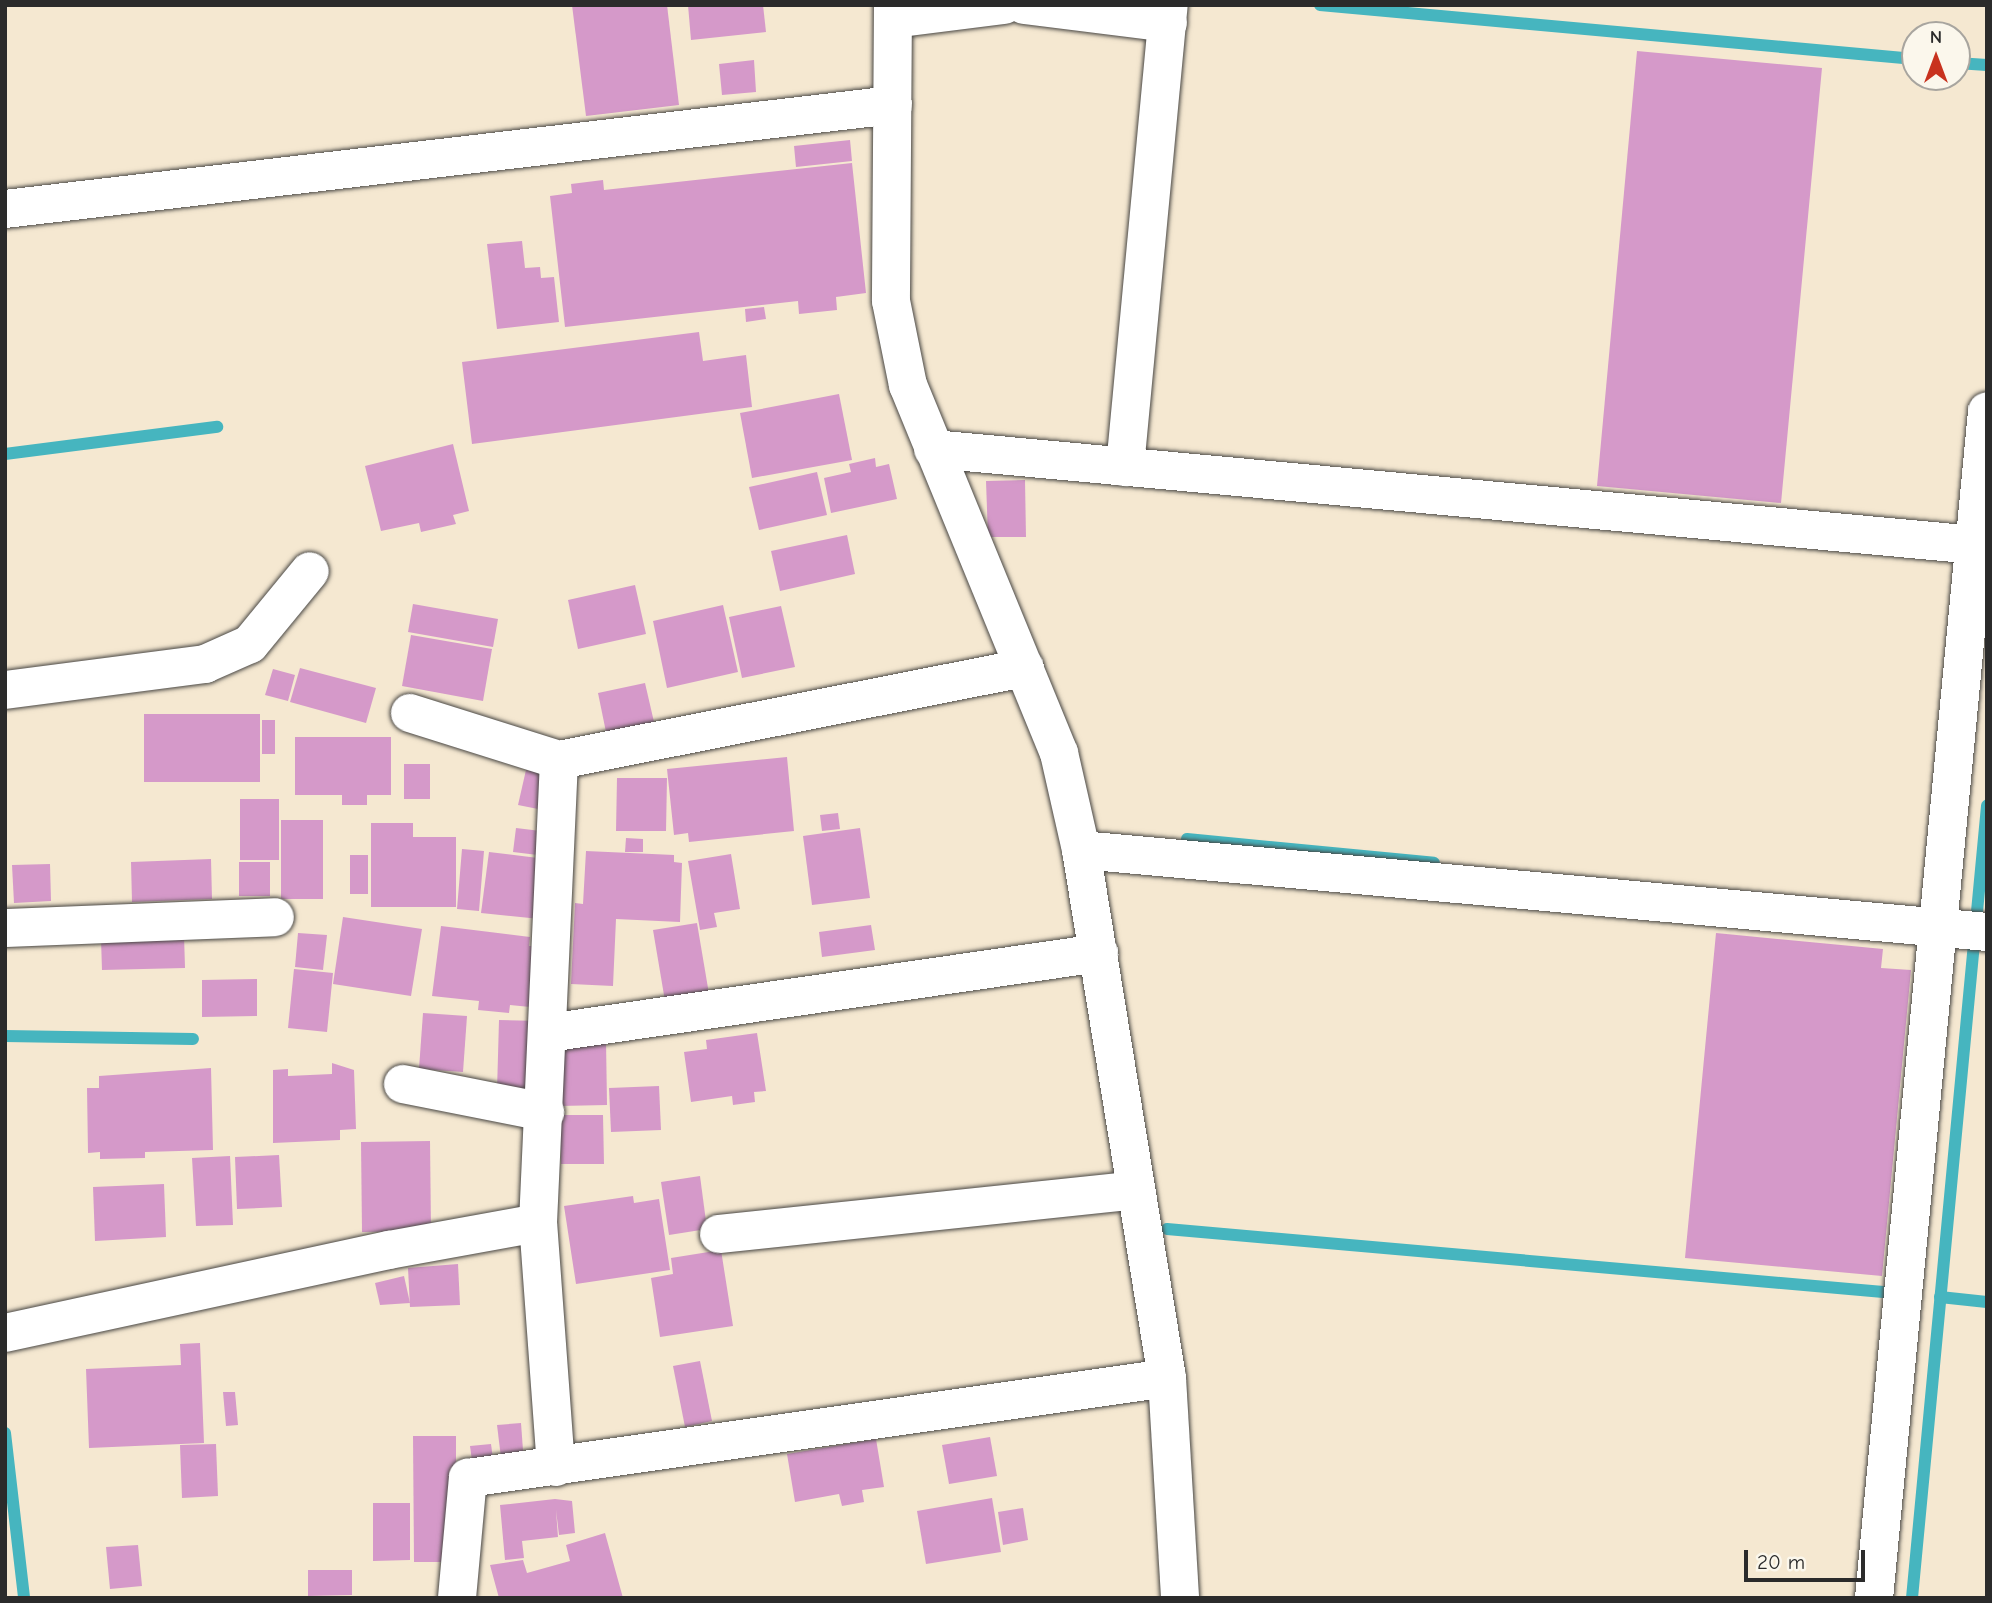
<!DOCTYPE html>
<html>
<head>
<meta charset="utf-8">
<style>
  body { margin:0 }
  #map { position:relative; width:1992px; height:1603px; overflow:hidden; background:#f5e8d1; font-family:"Comic Neue",sans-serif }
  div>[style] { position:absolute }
  .stream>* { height:12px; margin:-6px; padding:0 6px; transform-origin:6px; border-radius:6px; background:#46b5bf }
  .building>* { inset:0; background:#d599c9 }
  .roads { filter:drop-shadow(0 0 2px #494744) drop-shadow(0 0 2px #494744) }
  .minor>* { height:38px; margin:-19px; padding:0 19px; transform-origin:19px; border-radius:19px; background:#fff }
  span { translate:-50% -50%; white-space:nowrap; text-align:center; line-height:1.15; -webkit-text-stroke:5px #fbf7ec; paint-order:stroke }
  .frame { position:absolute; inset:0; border:7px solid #2b2b2b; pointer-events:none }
  .north { position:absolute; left:1901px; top:21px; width:70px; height:70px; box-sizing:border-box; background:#fbf7ec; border:2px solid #a8a59f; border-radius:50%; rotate:0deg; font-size:19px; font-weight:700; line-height:28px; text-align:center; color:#2b2b2b }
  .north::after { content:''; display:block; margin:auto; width:24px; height:32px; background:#c8321e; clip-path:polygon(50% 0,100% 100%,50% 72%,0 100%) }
  .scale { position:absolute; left:1744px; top:1550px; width:121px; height:32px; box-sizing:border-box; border:4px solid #2b2b2b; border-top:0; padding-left:9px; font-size:21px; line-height:24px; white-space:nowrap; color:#2b2b2b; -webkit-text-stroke:5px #fbf7ec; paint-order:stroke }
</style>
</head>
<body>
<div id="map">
  <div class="stream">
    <i style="left:1320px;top:5px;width:597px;rotate:5.19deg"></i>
    <i style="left:1957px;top:63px;width:30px;rotate:4deg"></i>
    <i style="left:5px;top:454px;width:214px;rotate:-7.3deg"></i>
    <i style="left:1187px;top:839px;width:248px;rotate:5.5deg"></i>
    <i style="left:5px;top:1036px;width:188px;rotate:0.9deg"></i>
    <i style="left:1167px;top:1229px;width:719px;rotate:5.03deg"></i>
    <i style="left:1940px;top:1297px;width:47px;rotate:6.1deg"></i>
    <i style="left:5px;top:1433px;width:166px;rotate:83.4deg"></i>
    <i style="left:1912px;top:1598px;width:796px;rotate:-84.59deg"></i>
  </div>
  <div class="building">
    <i style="clip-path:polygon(572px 5px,667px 5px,679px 105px,586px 116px)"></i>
    <i style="clip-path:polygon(688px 5px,763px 5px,766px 32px,691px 40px)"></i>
    <i style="clip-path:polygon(1637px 51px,1822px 68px,1781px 503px,1597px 486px)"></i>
    <i style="clip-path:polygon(754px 60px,756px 92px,722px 95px,719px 64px)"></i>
    <i style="clip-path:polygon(850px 140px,852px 161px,796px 167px,794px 146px)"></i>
    <i style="clip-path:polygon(852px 163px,866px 293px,836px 297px,837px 310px,799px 314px,798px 301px,565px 327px,550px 196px,572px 193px,571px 184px,603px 180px,604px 190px)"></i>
    <i style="clip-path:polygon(522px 241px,525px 268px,540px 267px,541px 278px,554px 277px,559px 322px,497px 329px,487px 244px)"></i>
    <i style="clip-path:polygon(764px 307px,766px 319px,746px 322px,745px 309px)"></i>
    <i style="clip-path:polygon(699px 332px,703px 361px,746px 355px,752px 407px,472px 444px,462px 362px)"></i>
    <i style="clip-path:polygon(839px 394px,852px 460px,752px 478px,740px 413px)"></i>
    <i style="clip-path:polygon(453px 444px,469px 511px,453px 515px,456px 524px,421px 532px,419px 523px,381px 531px,365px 466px)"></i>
    <i style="clip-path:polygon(875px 458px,876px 467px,889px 464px,897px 499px,831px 513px,824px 478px,851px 472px,849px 464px)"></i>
    <i style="clip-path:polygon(817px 472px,827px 515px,759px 530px,749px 487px)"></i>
    <i style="clip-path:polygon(1025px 480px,1026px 537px,988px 537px,986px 481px)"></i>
    <i style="clip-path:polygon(847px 535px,855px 574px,780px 591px,771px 551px)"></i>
    <i style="clip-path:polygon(635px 585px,646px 634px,578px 649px,568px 600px)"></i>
    <i style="clip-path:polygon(413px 604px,498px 619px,493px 647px,408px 632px)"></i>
    <i style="clip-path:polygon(723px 605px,738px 672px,667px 688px,653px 621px)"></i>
    <i style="clip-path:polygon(781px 606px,795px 667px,742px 678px,729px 617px)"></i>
    <i style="clip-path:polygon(411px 635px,492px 649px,483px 701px,402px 686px)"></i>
    <i style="clip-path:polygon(300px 668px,376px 688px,366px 723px,290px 702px)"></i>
    <i style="clip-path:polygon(273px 669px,295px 675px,288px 701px,265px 695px)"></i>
    <i style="clip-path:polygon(645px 683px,654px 722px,606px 732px,598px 693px)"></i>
    <i style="clip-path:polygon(144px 714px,260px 714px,260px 782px,144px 782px)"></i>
    <i style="clip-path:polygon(262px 720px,275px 720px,275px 754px,262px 754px)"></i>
    <i style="clip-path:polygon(295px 737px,391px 737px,391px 795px,367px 795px,367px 805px,342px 805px,342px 795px,295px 795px)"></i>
    <i style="clip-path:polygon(787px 757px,794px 831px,689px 842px,688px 833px,674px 835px,667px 769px)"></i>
    <i style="clip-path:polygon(404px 764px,430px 764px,430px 799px,404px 799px)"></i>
    <i style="clip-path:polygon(526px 770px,546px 774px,538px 809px,518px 805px)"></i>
    <i style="clip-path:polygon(617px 778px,667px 778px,666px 831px,616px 831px)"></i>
    <i style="clip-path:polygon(240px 799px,279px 799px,279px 860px,240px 860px)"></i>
    <i style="clip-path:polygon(838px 813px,840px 829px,822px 831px,820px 815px)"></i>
    <i style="clip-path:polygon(281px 820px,323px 820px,323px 899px,281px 899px)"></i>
    <i style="clip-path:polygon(371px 823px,413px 823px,413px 837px,456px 837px,456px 907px,371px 907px)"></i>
    <i style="clip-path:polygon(516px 828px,549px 832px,546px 856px,513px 852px)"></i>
    <i style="clip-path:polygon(860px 828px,870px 898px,812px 905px,803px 836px)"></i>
    <i style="clip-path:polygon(626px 838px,643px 839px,643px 852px,625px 852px)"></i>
    <i style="clip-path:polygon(462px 849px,484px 851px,479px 911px,457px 909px)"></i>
    <i style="clip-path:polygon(586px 851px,674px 855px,674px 862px,682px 863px,680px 922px,616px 919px,613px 986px,571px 984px,575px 903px,583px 904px)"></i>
    <i style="clip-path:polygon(489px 852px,546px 859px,540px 919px,481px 913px)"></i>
    <i style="clip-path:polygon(731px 854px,740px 909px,714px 913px,717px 927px,700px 930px,688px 861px)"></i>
    <i style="clip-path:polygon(350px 855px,368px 855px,368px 894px,350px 894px)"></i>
    <i style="clip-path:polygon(211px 859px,212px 899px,132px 902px,131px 862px)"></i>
    <i style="clip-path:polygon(239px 862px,270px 862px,270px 896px,239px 896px)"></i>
    <i style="clip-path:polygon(50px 864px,51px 901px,14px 903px,12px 865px)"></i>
    <i style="clip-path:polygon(343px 917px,422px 929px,411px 996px,333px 984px)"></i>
    <i style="clip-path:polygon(697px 923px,709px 994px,665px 1001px,653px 930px)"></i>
    <i style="clip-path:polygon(871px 925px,875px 950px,822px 957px,819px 932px)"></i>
    <i style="clip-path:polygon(441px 926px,530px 937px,529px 946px,537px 946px,530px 1007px,510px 1005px,509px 1013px,478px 1010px,479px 1001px,432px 996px)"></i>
    <i style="clip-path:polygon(298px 933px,327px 935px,323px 970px,295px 967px)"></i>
    <i style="clip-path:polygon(1716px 933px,1883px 949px,1881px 968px,1911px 970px,1882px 1276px,1685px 1258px)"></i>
    <i style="clip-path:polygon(184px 935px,185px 968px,102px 970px,101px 939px)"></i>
    <i style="clip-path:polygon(294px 969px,333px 973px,327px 1032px,288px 1028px)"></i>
    <i style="clip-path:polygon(257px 979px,257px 1016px,202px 1017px,202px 980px)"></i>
    <i style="clip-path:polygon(423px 1013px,467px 1016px,463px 1072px,419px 1069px)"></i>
    <i style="clip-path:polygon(499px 1020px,541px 1021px,540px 1092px,497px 1091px)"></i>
    <i style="clip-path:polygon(757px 1033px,766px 1091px,754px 1092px,755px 1102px,733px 1105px,732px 1096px,691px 1102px,684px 1052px,707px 1049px,706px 1040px)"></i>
    <i style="clip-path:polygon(606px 1041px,607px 1105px,559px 1106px,559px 1042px)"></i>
    <i style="clip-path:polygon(332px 1063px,354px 1070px,356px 1129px,340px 1130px,340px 1140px,273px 1143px,273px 1070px,288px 1069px,288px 1076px,332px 1074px)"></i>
    <i style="clip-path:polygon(211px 1068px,213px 1150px,145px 1152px,145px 1158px,100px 1159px,100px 1152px,88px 1153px,87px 1088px,99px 1088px,99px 1076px)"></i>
    <i style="clip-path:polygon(659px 1086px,661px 1130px,611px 1132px,609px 1088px)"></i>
    <i style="clip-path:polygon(560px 1115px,603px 1115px,604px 1164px,561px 1164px)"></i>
    <i style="clip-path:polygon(430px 1141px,431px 1231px,362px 1232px,361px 1142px)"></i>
    <i style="clip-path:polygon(279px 1155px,282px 1207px,237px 1209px,235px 1157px)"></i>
    <i style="clip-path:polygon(230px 1156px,233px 1225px,196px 1226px,192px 1158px)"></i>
    <i style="clip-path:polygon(700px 1176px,707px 1229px,669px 1235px,661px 1182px)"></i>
    <i style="clip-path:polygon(164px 1184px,166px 1237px,95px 1241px,93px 1187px)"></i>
    <i style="clip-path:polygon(633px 1196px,634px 1203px,659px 1199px,670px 1270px,576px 1284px,564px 1206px)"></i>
    <i style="clip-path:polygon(721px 1250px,733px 1326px,660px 1337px,651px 1278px,673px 1274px,671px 1258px)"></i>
    <i style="clip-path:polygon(458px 1264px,460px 1305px,410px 1307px,408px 1268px)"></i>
    <i style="clip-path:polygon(404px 1276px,410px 1303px,380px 1305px,375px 1283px)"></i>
    <i style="clip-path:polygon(200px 1343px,204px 1443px,89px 1448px,86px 1369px,181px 1365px,180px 1344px)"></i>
    <i style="clip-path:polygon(700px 1361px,712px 1421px,685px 1427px,673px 1366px)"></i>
    <i style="clip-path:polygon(223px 1392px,235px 1392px,238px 1425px,226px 1426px)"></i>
    <i style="clip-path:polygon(521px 1423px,524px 1464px,502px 1466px,497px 1425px)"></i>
    <i style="clip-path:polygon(413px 1436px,456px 1436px,456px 1562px,414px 1562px)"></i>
    <i style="clip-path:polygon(990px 1437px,997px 1476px,949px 1484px,942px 1445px)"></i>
    <i style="clip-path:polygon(876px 1439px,884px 1487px,862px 1490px,864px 1502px,842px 1506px,839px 1494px,795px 1502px,787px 1454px)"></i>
    <i style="clip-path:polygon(216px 1444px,218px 1496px,182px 1498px,180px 1445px)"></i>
    <i style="clip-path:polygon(491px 1444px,494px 1466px,473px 1468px,470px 1446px)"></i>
    <i style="clip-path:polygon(992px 1498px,1001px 1552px,926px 1564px,917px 1511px)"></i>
    <i style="clip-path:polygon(555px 1499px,572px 1501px,575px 1533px,559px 1535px,556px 1510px,558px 1537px,522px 1541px,524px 1558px,505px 1560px,500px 1505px)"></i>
    <i style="clip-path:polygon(373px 1503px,410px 1503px,410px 1560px,373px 1561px)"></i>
    <i style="clip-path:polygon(1023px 1508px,1028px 1540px,1003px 1545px,998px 1512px)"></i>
    <i style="clip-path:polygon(605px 1533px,623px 1598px,499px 1598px,490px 1565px,523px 1560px,527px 1573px,570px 1561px,566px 1545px)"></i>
    <i style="clip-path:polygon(138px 1545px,142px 1586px,110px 1589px,106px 1547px)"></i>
    <i style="clip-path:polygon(308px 1570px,352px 1570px,352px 1595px,308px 1596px)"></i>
  </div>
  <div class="roads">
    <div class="minor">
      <i style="left:893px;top:5px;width:296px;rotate:90.4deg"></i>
      <i style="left:891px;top:301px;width:86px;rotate:78.6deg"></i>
      <i style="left:908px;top:385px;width:398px;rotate:67.7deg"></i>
      <i style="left:1059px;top:753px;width:99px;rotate:77.2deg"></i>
      <i style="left:1081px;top:850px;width:535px;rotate:80.75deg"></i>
      <i style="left:1167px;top:1378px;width:220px;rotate:86.6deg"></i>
      <i style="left:1024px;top:5px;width:145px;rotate:7.1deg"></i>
      <i style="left:893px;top:19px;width:112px;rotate:-7.2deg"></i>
      <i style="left:5px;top:209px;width:894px;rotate:-6.68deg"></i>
      <i style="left:933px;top:449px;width:1058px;rotate:5.26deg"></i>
      <i style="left:1125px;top:467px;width:464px;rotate:-84.6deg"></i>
      <i style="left:5px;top:690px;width:202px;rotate:-7.4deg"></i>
      <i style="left:205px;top:664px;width:49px;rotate:-24deg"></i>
      <i style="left:250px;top:644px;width:94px;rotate:-50.6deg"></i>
      <i style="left:410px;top:713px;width:156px;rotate:17.5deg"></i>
      <i style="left:1081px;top:850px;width:910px;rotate:5.17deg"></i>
      <i style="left:5px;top:928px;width:270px;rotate:-2.3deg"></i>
      <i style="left:548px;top:1033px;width:557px;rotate:-8.26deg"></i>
      <i style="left:403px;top:1084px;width:145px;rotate:11.2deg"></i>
      <i style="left:719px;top:1234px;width:418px;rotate:-6deg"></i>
      <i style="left:5px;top:1333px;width:393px;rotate:-12.2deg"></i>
      <i style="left:389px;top:1250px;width:151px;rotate:-10.3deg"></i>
      <i style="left:556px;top:1467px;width:245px;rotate:-94.2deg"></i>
      <i style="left:538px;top:1223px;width:463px;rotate:-87.4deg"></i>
      <i style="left:559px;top:760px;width:475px;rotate:-11.2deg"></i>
      <i style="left:457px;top:1598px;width:121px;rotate:-84.8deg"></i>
      <i style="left:468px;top:1478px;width:706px;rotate:-8.14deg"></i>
      <i style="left:1874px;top:1598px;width:1192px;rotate:-84.56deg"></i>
    </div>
  </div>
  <div class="frame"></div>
  <div class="north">N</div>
  <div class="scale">20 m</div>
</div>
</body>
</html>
